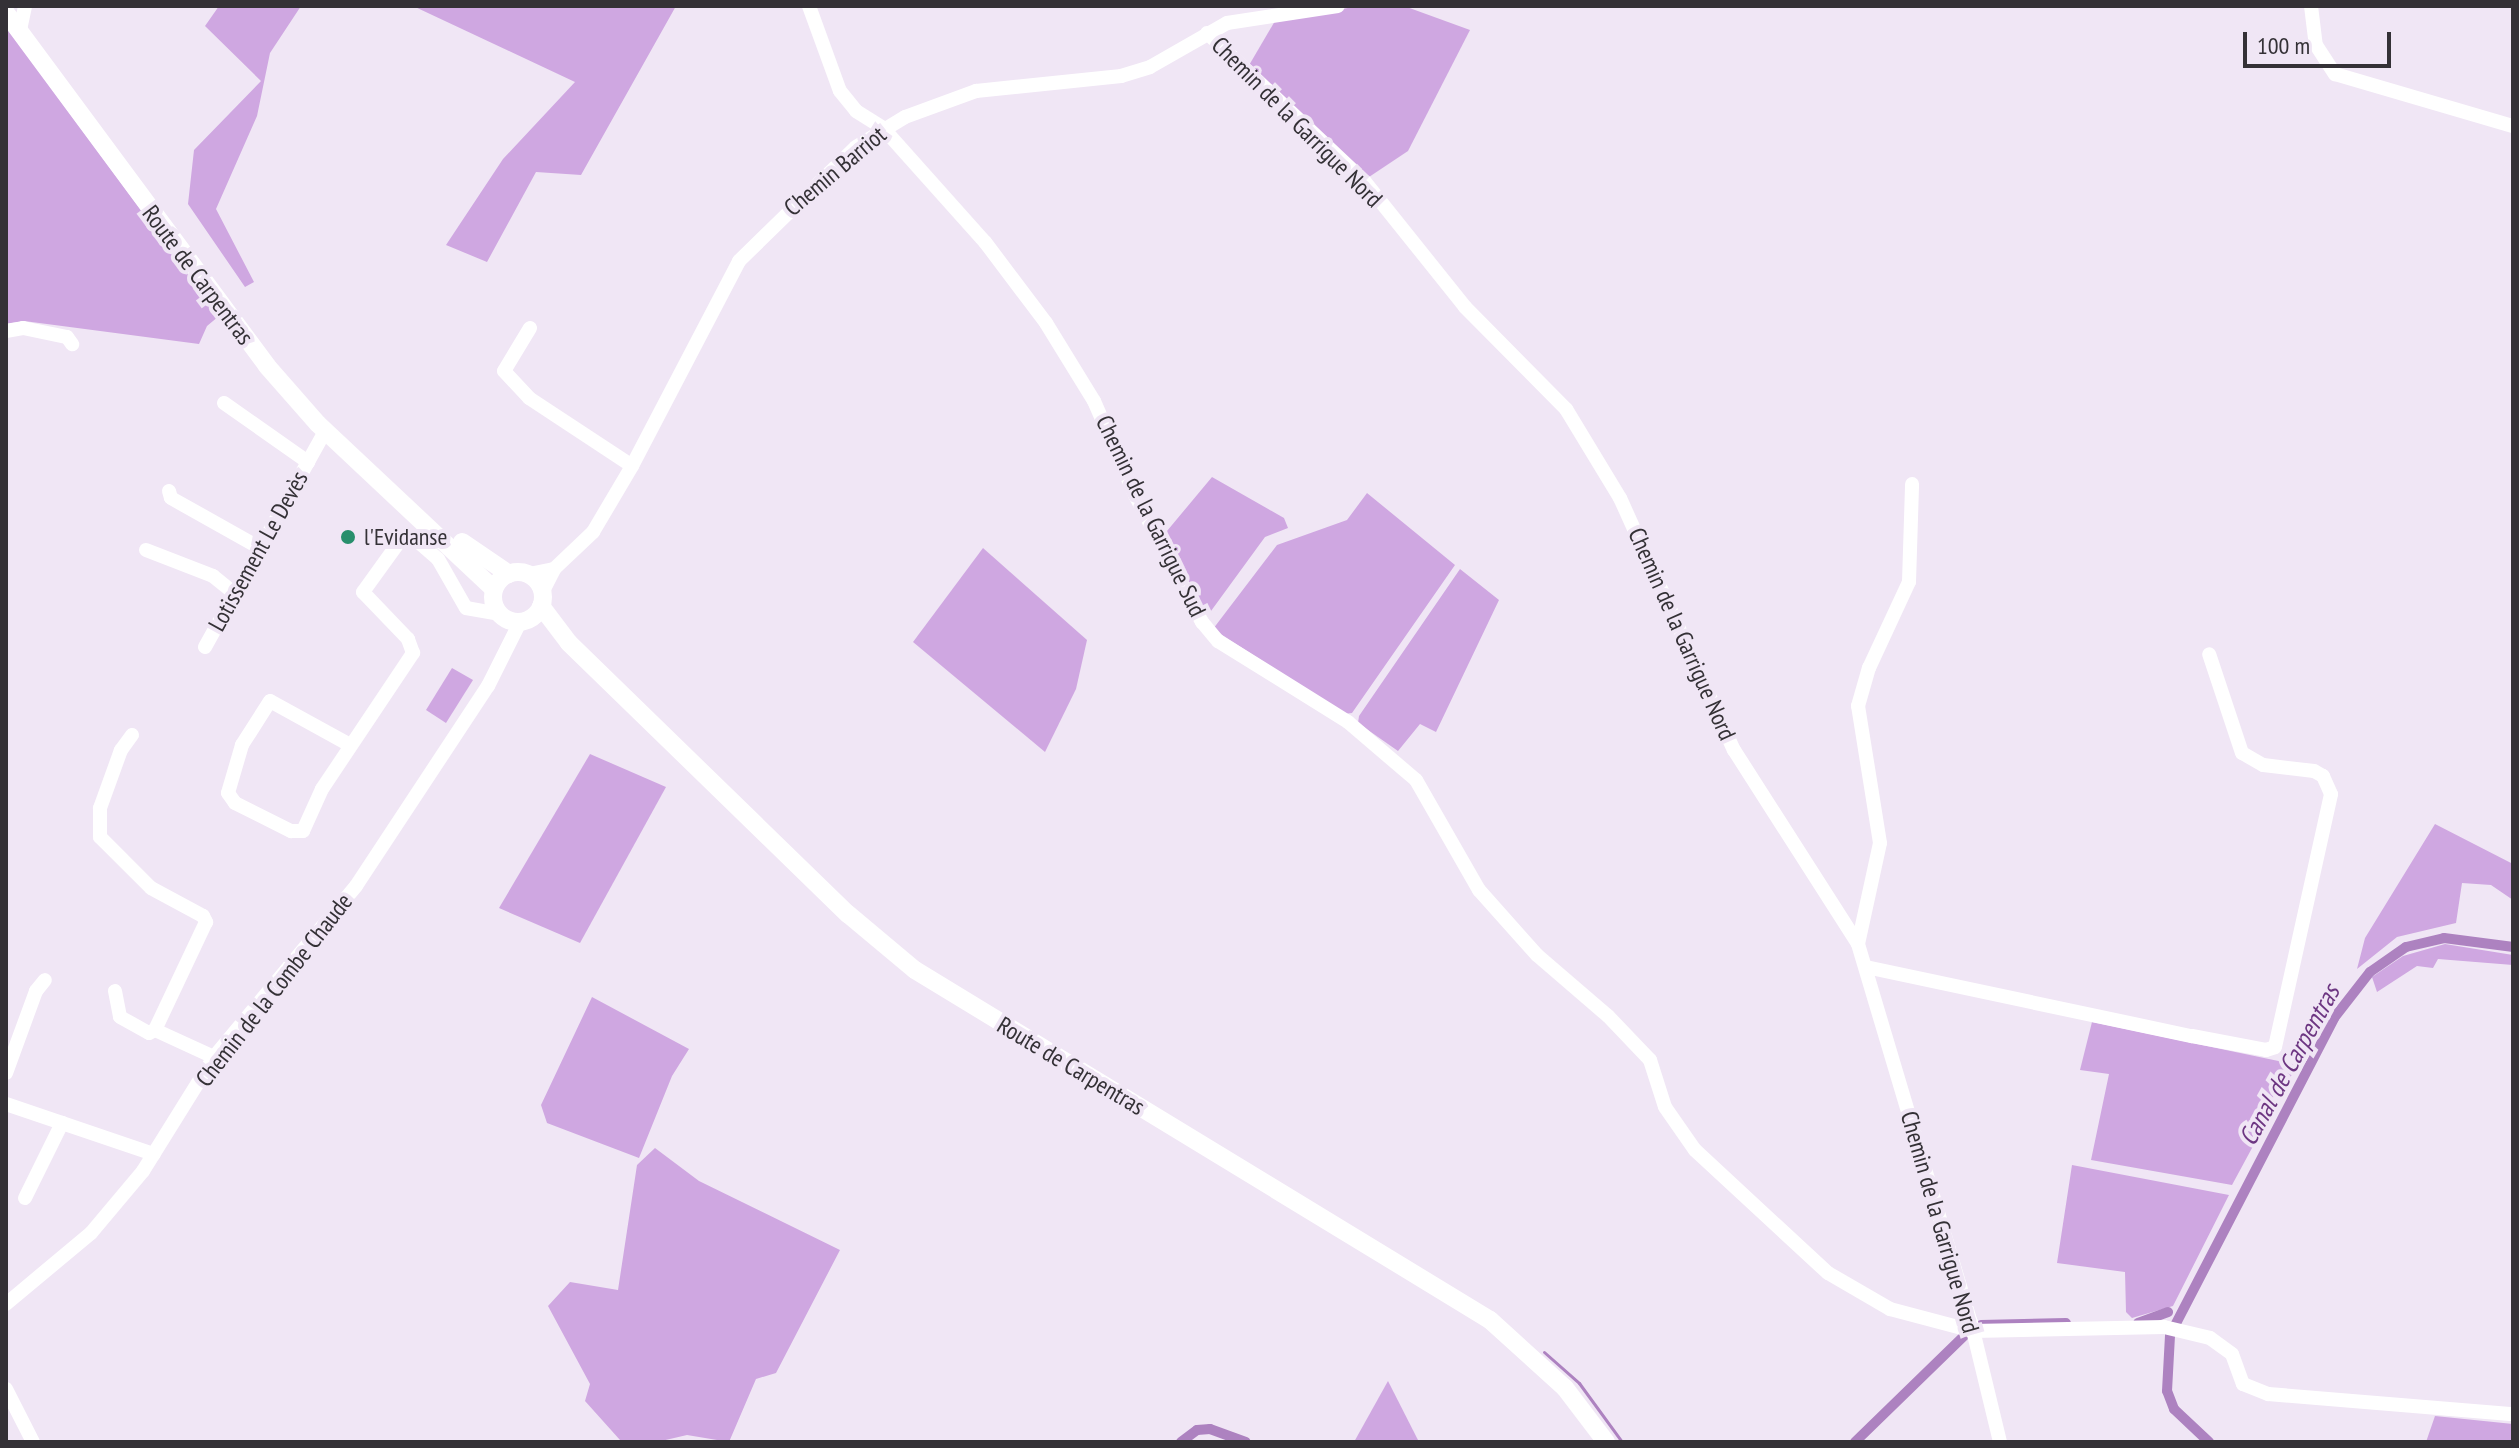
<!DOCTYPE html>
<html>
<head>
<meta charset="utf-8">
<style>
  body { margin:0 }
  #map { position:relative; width:2519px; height:1448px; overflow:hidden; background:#f0e6f5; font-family:"PT Sans Narrow",sans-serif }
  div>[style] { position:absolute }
  .green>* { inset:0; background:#cfa7e1 }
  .stream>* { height:3px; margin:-1.5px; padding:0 1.5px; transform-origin:1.5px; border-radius:1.5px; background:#ad82c0 }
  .canal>* { height:10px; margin:-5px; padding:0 5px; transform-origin:5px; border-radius:5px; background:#ad82c0 }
  .minor>* { height:14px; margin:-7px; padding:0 7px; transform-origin:7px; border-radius:7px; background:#fff }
  .major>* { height:18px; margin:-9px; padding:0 9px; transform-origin:9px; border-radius:9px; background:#fff }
  .major>.ring { margin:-9px; padding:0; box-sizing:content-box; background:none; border:18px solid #fff; border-radius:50% }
  .dots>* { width:22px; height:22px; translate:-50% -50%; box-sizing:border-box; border:4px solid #f0e6f5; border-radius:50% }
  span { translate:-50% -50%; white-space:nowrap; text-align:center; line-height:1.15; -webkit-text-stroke:8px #f0e6f5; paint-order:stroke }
  .street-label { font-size:24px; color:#343136 }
  .poi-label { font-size:24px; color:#343136 }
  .left { translate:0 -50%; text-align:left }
  .water-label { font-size:26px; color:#6d3682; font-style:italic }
  .frame { position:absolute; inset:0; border:8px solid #343136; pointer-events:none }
  .scale { position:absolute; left:2243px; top:32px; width:148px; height:36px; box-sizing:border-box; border:4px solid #343136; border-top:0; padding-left:10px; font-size:24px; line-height:28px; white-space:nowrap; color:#343136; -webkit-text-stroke:6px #f0e6f5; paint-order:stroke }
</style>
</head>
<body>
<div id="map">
  <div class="green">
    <i style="clip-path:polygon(219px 6px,301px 6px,270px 53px,257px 116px,216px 209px,254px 282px,245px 287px,188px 204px,194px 150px,261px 81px,205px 26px)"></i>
    <i style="clip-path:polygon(413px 6px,676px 6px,581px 175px,536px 172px,487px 262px,446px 245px,503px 159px,575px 82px)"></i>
    <i style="clip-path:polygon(1359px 6px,1404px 6px,1470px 30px,1408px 151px,1366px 179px,1248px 67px,1275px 21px)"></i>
    <i style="clip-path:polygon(6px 27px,219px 316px,207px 326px,199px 344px,24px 321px,6px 324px)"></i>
    <i style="clip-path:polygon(1212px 477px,1284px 518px,1288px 528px,1265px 537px,1211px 611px,1200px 610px,1162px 537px)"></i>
    <i style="clip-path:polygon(1367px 493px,1455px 565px,1352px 713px,1344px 714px,1213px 629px,1277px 545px,1347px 520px)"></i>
    <i style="clip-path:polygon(983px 548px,1087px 640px,1076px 689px,1045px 752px,913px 642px)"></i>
    <i style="clip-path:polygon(1460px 569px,1499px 600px,1436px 732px,1420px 724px,1398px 751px,1358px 723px,1359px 716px)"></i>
    <i style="clip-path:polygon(452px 668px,473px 680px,446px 723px,426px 710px)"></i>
    <i style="clip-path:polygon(590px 754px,666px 787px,580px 943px,499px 908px)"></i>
    <i style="clip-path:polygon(2435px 824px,2513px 864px,2513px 900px,2491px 885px,2462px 883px,2456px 923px,2397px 937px,2357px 969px,2365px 938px)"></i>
    <i style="clip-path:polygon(2445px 944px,2513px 955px,2513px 965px,2438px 959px,2433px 968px,2417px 966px,2377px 992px,2372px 977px,2403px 956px)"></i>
    <i style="clip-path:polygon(592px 997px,689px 1049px,672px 1076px,639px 1158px,547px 1123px,541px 1105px)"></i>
    <i style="clip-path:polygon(2092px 1022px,2297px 1065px,2232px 1185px,2091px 1160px,2109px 1074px,2080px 1070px)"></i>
    <i style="clip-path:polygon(655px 1148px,699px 1181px,840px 1250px,776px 1373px,756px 1379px,729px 1442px,687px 1435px,657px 1442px,620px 1440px,585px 1401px,590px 1384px,548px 1306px,570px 1282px,618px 1290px,637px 1165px)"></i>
    <i style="clip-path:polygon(2072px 1165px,2229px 1195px,2173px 1306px,2132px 1318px,2126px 1312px,2125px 1272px,2057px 1263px)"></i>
    <i style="clip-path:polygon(1388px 1381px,1419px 1442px,1354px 1442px)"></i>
    <i style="clip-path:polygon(2435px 1416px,2513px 1424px,2513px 1442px,2426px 1442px)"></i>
  </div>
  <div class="stream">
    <i style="left:1544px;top:1352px;width:47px;rotate:41.5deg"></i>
    <i style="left:1579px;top:1383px;width:73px;rotate:53.9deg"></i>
  </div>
  <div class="canal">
    <i style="left:2138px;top:1323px;width:32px;rotate:-20deg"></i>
    <i style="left:1981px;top:1325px;width:85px;rotate:-1.3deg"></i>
    <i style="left:1181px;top:1442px;width:20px;rotate:-37deg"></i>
    <i style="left:1197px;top:1430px;width:13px;rotate:-4deg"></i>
    <i style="left:1210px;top:1429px;width:38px;rotate:20deg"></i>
    <i style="left:1855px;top:1442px;width:152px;rotate:-44.2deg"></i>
    <i style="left:2209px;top:1442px;width:48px;rotate:-136.7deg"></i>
    <i style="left:2174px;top:1409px;width:19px;rotate:-111deg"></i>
    <i style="left:2167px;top:1391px;width:56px;rotate:-86.9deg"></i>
    <i style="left:2170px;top:1335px;width:357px;rotate:-62.6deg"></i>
    <i style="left:2334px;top:1018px;width:58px;rotate:-52deg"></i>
    <i style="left:2370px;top:972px;width:44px;rotate:-34.8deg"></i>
    <i style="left:2406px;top:947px;width:39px;rotate:-13deg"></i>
    <i style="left:2444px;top:938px;width:70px;rotate:7.4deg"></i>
  </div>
  <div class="minor">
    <i style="left:809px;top:6px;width:90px;rotate:70deg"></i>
    <i style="left:840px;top:91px;width:26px;rotate:51deg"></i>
    <i style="left:856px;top:111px;width:32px;rotate:32deg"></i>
    <i style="left:883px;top:128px;width:153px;rotate:48.2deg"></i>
    <i style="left:985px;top:242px;width:101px;rotate:53deg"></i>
    <i style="left:1046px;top:323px;width:92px;rotate:58.4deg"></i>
    <i style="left:1094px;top:401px;width:103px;rotate:66.4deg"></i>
    <i style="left:1135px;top:495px;width:144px;rotate:62.2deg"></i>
    <i style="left:1202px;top:622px;width:25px;rotate:50deg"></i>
    <i style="left:1218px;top:641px;width:153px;rotate:31.9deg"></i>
    <i style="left:1348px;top:722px;width:89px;rotate:40.5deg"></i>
    <i style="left:1416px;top:780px;width:127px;rotate:60.2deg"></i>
    <i style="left:1479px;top:890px;width:87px;rotate:48.3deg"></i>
    <i style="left:1537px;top:955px;width:94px;rotate:40.7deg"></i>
    <i style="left:1608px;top:1016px;width:61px;rotate:46.3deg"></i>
    <i style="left:1650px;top:1060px;width:49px;rotate:72.3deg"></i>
    <i style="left:1665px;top:1107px;width:52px;rotate:55.1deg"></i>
    <i style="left:1695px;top:1150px;width:181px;rotate:42.8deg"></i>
    <i style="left:1828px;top:1273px;width:72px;rotate:30.1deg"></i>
    <i style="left:1890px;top:1309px;width:86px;rotate:14.8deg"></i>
    <i style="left:1973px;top:1331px;width:191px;rotate:-1.2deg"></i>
    <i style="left:2164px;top:1327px;width:47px;rotate:13.4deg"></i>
    <i style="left:2210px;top:1338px;width:27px;rotate:36deg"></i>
    <i style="left:2232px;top:1354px;width:32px;rotate:70deg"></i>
    <i style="left:2243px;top:1384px;width:27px;rotate:22deg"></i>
    <i style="left:2268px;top:1394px;width:246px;rotate:4.7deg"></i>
    <i style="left:2311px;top:6px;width:39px;rotate:83deg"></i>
    <i style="left:2316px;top:45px;width:35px;rotate:57deg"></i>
    <i style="left:2335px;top:74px;width:185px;rotate:16.3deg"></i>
    <i style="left:20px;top:30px;width:25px;rotate:-78deg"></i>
    <i style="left:1207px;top:33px;width:217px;rotate:43.3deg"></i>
    <i style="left:1365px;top:182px;width:160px;rotate:51.3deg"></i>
    <i style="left:1465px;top:307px;width:144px;rotate:45.3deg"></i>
    <i style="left:1566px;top:409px;width:104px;rotate:58.8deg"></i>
    <i style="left:1620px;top:498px;width:277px;rotate:65.7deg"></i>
    <i style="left:1734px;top:750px;width:230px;rotate:57.4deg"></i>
    <i style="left:1858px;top:944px;width:395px;rotate:73.4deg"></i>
    <i style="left:1971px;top:1322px;width:123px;rotate:76.4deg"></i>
    <i style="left:530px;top:328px;width:50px;rotate:121.2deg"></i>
    <i style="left:504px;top:371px;width:37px;rotate:47deg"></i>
    <i style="left:529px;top:398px;width:123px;rotate:33.4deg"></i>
    <i style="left:6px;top:331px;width:17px;rotate:-10deg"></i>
    <i style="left:23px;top:328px;width:45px;rotate:11.6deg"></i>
    <i style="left:67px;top:337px;width:9px;rotate:54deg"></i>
    <i style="left:224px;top:403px;width:103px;rotate:35.1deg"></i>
    <i style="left:169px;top:491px;width:7px;rotate:74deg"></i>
    <i style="left:171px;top:498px;width:102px;rotate:29.3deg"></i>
    <i style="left:146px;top:550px;width:72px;rotate:21.2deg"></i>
    <i style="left:213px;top:576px;width:28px;rotate:39deg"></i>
    <i style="left:529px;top:574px;width:25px;rotate:-11deg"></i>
    <i style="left:543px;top:591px;width:25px;rotate:-63deg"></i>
    <i style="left:554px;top:569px;width:54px;rotate:-43.5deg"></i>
    <i style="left:593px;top:532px;width:77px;rotate:-59.4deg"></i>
    <i style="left:632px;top:466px;width:231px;rotate:-62.4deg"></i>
    <i style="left:739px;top:261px;width:163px;rotate:-44.3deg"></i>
    <i style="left:856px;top:147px;width:57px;rotate:-31.5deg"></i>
    <i style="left:905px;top:117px;width:76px;rotate:-20.1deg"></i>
    <i style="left:976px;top:91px;width:146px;rotate:-5.9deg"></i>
    <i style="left:1121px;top:76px;width:30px;rotate:-17deg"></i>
    <i style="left:1150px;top:67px;width:89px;rotate:-29.7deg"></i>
    <i style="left:1227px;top:23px;width:112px;rotate:-8.7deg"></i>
    <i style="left:205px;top:647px;width:247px;rotate:-60.9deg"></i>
    <i style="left:132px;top:735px;width:19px;rotate:126deg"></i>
    <i style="left:121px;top:750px;width:62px;rotate:109.9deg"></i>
    <i style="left:100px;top:808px;width:29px;rotate:90deg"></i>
    <i style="left:100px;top:837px;width:72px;rotate:45deg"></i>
    <i style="left:151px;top:888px;width:59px;rotate:28.3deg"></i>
    <i style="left:203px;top:916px;width:7px;rotate:63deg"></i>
    <i style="left:206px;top:922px;width:119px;rotate:115.3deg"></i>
    <i style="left:155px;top:1030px;width:65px;rotate:24.6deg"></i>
    <i style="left:350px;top:745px;width:91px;rotate:-151.2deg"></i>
    <i style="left:270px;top:701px;width:52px;rotate:122.5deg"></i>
    <i style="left:242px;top:745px;width:50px;rotate:106.3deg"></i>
    <i style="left:228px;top:793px;width:12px;rotate:55deg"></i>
    <i style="left:235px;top:803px;width:63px;rotate:26.6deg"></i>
    <i style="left:291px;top:831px;width:12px"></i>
    <i style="left:303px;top:831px;width:46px;rotate:-65.7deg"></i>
    <i style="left:322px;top:789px;width:164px;rotate:-56.2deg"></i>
    <i style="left:413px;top:653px;width:15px;rotate:-110deg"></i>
    <i style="left:408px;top:639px;width:65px;rotate:-133.8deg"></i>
    <i style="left:363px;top:592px;width:67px;rotate:-54.2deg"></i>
    <i style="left:402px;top:538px;width:13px;rotate:4deg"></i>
    <i style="left:415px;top:539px;width:30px;rotate:41deg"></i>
    <i style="left:438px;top:559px;width:56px;rotate:60.3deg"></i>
    <i style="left:466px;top:608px;width:35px;rotate:10deg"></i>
    <i style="left:1858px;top:944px;width:103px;rotate:-77.7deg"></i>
    <i style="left:1880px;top:843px;width:139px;rotate:-99.1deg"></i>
    <i style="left:1858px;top:706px;width:40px;rotate:-74deg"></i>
    <i style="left:1869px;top:668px;width:95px;rotate:-65.1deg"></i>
    <i style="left:1909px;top:582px;width:98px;rotate:-88.2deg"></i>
    <i style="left:1866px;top:967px;width:333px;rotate:12deg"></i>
    <i style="left:2192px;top:1036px;width:75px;rotate:10.7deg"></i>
    <i style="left:2266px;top:1050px;width:9px;rotate:-18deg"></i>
    <i style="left:2275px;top:1047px;width:259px;rotate:-77.5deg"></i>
    <i style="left:2331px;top:794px;width:20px;rotate:-114deg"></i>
    <i style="left:2323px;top:776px;width:10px;rotate:-151deg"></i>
    <i style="left:2314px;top:771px;width:51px;rotate:-173.3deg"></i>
    <i style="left:2263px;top:765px;width:24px;rotate:-150deg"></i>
    <i style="left:2242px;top:753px;width:104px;rotate:-108.4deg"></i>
    <i style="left:115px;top:991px;width:26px;rotate:79deg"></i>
    <i style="left:120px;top:1017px;width:33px;rotate:29deg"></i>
    <i style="left:149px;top:1033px;width:7px;rotate:-27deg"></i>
    <i style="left:6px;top:1073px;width:87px;rotate:-69.9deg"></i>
    <i style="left:36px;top:991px;width:14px;rotate:-51deg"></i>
    <i style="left:6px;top:1104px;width:156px;rotate:18.7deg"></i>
    <i style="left:25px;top:1198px;width:84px;rotate:-63.7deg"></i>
    <i style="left:6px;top:1304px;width:111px;rotate:-39.9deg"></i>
    <i style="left:91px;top:1233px;width:81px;rotate:-50deg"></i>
    <i style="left:143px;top:1171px;width:134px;rotate:-58.1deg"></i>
    <i style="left:214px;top:1057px;width:222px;rotate:-50.3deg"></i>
    <i style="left:356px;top:886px;width:240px;rotate:-56.6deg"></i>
    <i style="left:488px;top:686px;width:72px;rotate:-63.4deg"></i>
    <i style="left:6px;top:1389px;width:59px;rotate:63deg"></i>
  </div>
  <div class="major">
    <i style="left:6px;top:13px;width:439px;rotate:53.5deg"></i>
    <i style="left:267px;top:366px;width:77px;rotate:48.7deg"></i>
    <i style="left:318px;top:424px;width:241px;rotate:43.2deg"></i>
    <i style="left:462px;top:542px;width:57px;rotate:34.2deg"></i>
    <i class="ring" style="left:493px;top:572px;width:32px;height:32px"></i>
    <i style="left:541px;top:606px;width:46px;rotate:52.9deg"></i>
    <i style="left:569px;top:643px;width:389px;rotate:44.2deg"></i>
    <i style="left:848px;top:914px;width:87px;rotate:39.9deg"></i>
    <i style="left:915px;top:970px;width:673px;rotate:31.33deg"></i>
    <i style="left:1490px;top:1320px;width:101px;rotate:42.2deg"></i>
    <i style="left:1565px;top:1388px;width:68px;rotate:52.8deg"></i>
  </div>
  <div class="dots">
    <i style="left:348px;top:537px;background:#288f6c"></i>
  </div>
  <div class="street-label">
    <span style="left:1297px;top:122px;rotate:45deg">Chemin de la Garrigue Nord</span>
    <span style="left:835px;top:171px;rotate:-40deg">Chemin Barriot</span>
    <span style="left:198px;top:275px;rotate:53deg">Route de Carpentras</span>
    <span style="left:1151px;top:516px;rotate:64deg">Chemin de la Garrigue Sud</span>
    <span style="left:258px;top:551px;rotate:-61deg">Lotissement Le Devès</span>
    <span style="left:1682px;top:634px;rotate:66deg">Chemin de la Garrigue Nord</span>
    <span style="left:274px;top:990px;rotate:-52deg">Chemin de la Combe Chaude</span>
    <span style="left:1071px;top:1066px;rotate:31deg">Route de Carpentras</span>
    <span style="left:1940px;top:1222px;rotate:74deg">Chemin de la Garrigue Nord</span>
  </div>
  <div class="poi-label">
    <span class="left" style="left:364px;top:537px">l'Evidanse</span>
  </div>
  <div class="water-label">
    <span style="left:2289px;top:1065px;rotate:-61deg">Canal de Carpentras</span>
  </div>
  <div class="frame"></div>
  <div class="scale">100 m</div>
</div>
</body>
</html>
